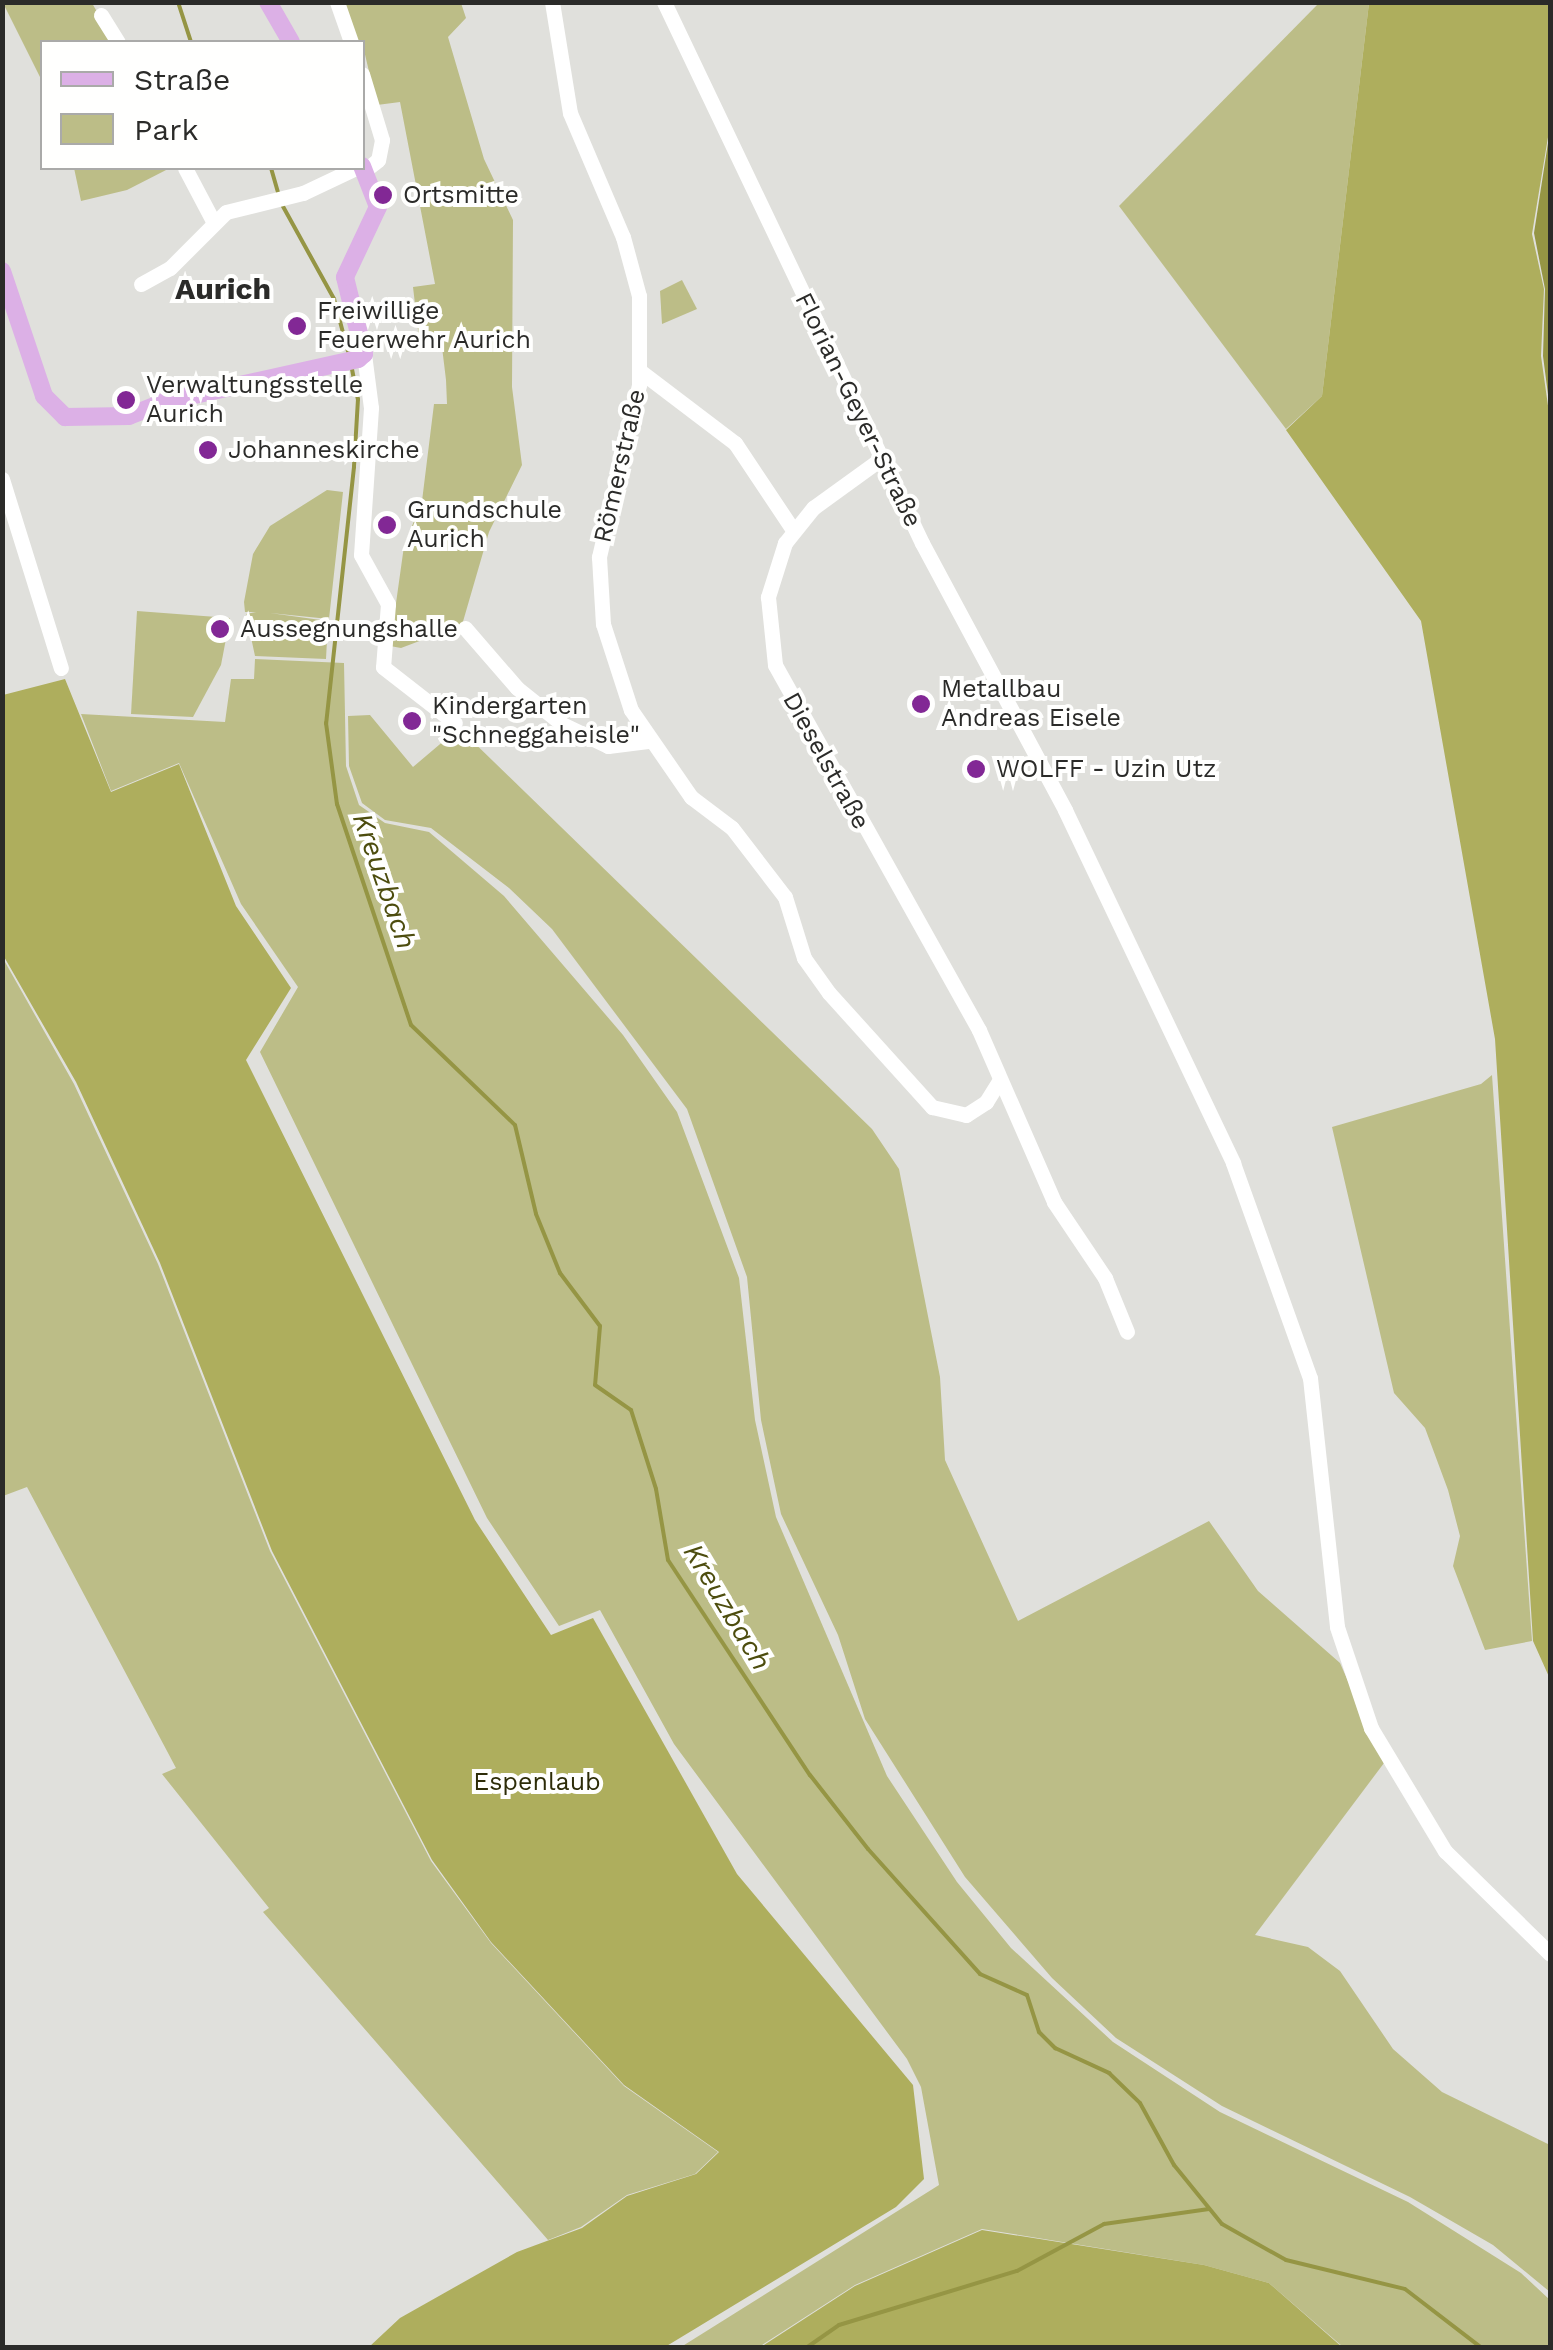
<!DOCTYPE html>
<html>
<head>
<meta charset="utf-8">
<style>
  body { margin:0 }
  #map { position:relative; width:1553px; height:2350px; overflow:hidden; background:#e0e0dc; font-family:"Work Sans",sans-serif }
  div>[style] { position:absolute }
  .green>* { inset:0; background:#bcbd87 }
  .forest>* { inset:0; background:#aeae5d }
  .water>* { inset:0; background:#959544 }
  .stream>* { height:4px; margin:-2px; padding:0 2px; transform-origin:2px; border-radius:2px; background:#959544 }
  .minor>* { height:15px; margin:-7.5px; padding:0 7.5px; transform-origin:7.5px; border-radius:7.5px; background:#fff }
  .major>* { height:18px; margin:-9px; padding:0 9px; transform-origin:9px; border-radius:9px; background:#dcb0e6 }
  .dots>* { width:28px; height:28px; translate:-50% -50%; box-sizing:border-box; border:5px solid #fffffe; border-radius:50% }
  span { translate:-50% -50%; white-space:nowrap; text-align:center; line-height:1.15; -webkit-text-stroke:8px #fffffe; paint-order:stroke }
  .poi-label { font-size:25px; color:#2b2b29 }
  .left { translate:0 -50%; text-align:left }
  .street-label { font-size:25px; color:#2b2b29 }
  .park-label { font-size:25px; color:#2d2c08 }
  .water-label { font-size:28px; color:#4d4d0e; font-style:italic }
  .quarter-label { font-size:30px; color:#2b2b29; font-weight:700 }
  .frame { position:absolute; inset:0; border:5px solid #2b2b29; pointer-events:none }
  .legend { position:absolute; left:40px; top:40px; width:325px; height:130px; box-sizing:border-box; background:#fffffe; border:2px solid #aaaaa9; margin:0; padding:12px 18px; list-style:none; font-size:30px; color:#2b2b29 }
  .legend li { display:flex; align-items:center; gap:20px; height:50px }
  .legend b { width:50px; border:2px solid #aaaaa9 }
</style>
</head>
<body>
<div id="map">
  <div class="green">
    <i style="clip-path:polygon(3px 3px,92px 3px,114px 42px,42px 42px,42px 81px)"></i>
    <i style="clip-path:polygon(341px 3px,461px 3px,466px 18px,448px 37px,484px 159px,513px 220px,512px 387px,522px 465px,489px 532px,462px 625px,401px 648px,390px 646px,404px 546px,422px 501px,434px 404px,447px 404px,446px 380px,442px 347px,420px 347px,413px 287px,435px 284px,400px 102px,377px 105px,362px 42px,356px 42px)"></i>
    <i style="clip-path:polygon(1319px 3px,1369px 3px,1322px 396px,1286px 429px,1119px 206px)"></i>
    <i style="clip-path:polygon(74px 168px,170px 168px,127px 190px,81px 201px)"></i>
    <i style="clip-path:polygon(682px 280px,697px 309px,662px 324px,660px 291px)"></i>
    <i style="clip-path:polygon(327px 490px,343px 492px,329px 619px,270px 613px,328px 621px,326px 659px,255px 656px,246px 614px,256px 612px,245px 612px,244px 602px,253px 554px,270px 526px)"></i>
    <i style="clip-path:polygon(137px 611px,230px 618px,221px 665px,193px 717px,131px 714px)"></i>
    <i style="clip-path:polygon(255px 659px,344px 663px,346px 766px,359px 805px,385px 823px,429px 832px,504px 896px,623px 1035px,677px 1112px,739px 1278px,755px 1420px,776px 1517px,887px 1776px,957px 1882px,1011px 1948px,1113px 2042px,1220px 2112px,1408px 2202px,1521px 2273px,1550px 2300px,1550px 2347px,1343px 2347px,1269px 2283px,1204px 2265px,982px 2229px,855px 2285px,759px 2347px,681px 2347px,939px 2185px,921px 2087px,907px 2059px,674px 1744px,600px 1610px,559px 1626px,487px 1518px,260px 1052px,298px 987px,241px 904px,179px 763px,111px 791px,81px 714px,225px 722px,231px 679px,254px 679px)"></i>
    <i style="clip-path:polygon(370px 715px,413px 767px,459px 728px,872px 1129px,899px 1169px,940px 1377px,945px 1460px,1018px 1621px,1209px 1521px,1258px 1591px,1340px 1663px,1384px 1763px,1255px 1935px,1308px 1947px,1340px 1971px,1393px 2049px,1442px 2092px,1550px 2145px,1550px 2292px,1493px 2245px,1410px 2197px,1222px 2106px,1116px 2038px,1052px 1978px,965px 1877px,865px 1719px,838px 1635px,781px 1514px,761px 1420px,747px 1277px,687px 1109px,552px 929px,509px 888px,431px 828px,385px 820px,362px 803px,349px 766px,348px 716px)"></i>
    <i style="clip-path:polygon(5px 962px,74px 1084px,158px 1264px,270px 1551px,431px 1861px,491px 1943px,624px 2086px,718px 2152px,695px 2174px,627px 2195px,581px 2227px,548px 2240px,263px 1912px,269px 1908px,162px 1774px,176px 1768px,27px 1487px,3px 1496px)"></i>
    <i style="clip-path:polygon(1492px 1075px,1532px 1641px,1485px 1650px,1453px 1566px,1460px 1536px,1448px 1490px,1425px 1428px,1394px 1393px,1332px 1127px,1481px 1084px)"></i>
  </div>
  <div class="forest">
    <i style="clip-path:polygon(1369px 3px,1550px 3px,1550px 125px,1532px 234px,1544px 289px,1541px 356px,1550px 420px,1550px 1679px,1533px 1641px,1495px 1039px,1421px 621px,1286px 430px,1322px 396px)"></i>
    <i style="clip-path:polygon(65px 679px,111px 792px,179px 764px,236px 906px,291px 988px,246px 1060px,475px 1520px,551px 1635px,593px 1618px,737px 1874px,913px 2085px,924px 2179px,896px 2207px,665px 2347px,369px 2347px,400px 2318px,517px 2252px,582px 2228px,627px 2196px,696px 2174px,719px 2152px,624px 2085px,491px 1942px,432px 1860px,272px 1551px,160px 1263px,76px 1082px,3px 955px,3px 695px)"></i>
    <i style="clip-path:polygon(982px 2230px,1204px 2265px,1269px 2283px,1342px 2347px,761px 2347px,855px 2286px)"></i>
  </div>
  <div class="water">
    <i style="clip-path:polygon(1550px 130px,1550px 410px,1543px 356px,1545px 289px,1534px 233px)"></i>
  </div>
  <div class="stream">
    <i style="left:178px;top:2px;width:42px;rotate:72deg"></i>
    <i style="left:271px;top:168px;width:25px;rotate:74deg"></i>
    <i style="left:280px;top:201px;width:112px;rotate:61.1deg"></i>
    <i style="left:334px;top:299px;width:58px;rotate:75deg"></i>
    <i style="left:351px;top:364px;width:36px;rotate:79deg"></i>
    <i style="left:358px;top:399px;width:68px;rotate:93.4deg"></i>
    <i style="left:354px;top:467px;width:258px;rotate:96.2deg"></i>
    <i style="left:326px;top:723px;width:82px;rotate:82.3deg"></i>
    <i style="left:337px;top:804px;width:233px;rotate:71.5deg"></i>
    <i style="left:411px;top:1025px;width:144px;rotate:43.9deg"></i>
    <i style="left:515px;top:1125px;width:91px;rotate:76.7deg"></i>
    <i style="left:536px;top:1214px;width:64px;rotate:67.9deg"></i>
    <i style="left:560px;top:1273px;width:66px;rotate:53deg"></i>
    <i style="left:600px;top:1326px;width:59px;rotate:94.8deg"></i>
    <i style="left:595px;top:1385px;width:44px;rotate:34.8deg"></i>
    <i style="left:631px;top:1410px;width:83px;rotate:72.4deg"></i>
    <i style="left:656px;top:1489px;width:72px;rotate:80.4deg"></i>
    <i style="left:668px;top:1560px;width:258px;rotate:56.6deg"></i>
    <i style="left:810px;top:1775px;width:94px;rotate:51.9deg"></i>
    <i style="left:868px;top:1849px;width:168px;rotate:48.1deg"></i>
    <i style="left:980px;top:1974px;width:51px;rotate:24.1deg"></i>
    <i style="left:1027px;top:1995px;width:39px;rotate:72deg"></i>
    <i style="left:1039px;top:2032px;width:23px;rotate:45deg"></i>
    <i style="left:1055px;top:2048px;width:60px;rotate:24.8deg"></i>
    <i style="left:1109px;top:2073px;width:43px;rotate:44.1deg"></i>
    <i style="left:1140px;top:2103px;width:71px;rotate:61.3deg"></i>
    <i style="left:1174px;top:2165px;width:76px;rotate:50.9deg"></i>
    <i style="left:1222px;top:2224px;width:73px;rotate:29.4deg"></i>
    <i style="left:1286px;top:2260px;width:122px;rotate:13.7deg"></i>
    <i style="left:1405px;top:2289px;width:97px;rotate:37.5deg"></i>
    <i style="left:806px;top:2348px;width:40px;rotate:-34.9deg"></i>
    <i style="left:839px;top:2325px;width:186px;rotate:-16.9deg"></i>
    <i style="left:1017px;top:2271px;width:99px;rotate:-28.4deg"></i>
    <i style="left:1104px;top:2224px;width:106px;rotate:-8.1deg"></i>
  </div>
  <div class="minor">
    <i style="left:337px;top:2px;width:42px;rotate:70.7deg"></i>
    <i style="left:552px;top:2px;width:112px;rotate:80.8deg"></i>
    <i style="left:570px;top:113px;width:135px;rotate:66.9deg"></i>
    <i style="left:623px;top:237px;width:61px;rotate:74.8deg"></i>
    <i style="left:639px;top:296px;width:89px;rotate:90deg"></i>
    <i style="left:639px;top:385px;width:177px;rotate:103.1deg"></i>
    <i style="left:599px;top:557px;width:67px;rotate:86.6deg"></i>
    <i style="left:603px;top:624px;width:90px;rotate:72deg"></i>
    <i style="left:631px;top:710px;width:106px;rotate:55.4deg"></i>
    <i style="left:691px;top:797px;width:51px;rotate:37.1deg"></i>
    <i style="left:732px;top:828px;width:87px;rotate:52.5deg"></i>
    <i style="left:785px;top:897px;width:64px;rotate:72.7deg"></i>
    <i style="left:804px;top:958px;width:43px;rotate:54.5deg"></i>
    <i style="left:829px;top:993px;width:154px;rotate:47.9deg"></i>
    <i style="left:932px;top:1107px;width:35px;rotate:13deg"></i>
    <i style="left:966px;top:1115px;width:24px;rotate:-33deg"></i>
    <i style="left:986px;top:1102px;width:25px;rotate:-58deg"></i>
    <i style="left:664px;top:2px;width:599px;rotate:64.5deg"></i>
    <i style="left:922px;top:543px;width:303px;rotate:61.8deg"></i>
    <i style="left:1065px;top:810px;width:391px;rotate:64.5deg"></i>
    <i style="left:1233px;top:1163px;width:228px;rotate:70.3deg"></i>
    <i style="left:1310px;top:1378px;width:250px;rotate:83.8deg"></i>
    <i style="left:1337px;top:1627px;width:107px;rotate:71.4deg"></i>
    <i style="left:1371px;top:1728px;width:144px;rotate:59deg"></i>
    <i style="left:1445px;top:1851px;width:147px;rotate:44.4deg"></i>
    <i style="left:101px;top:15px;width:32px;rotate:58deg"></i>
    <i style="left:362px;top:74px;width:69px;rotate:73.1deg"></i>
    <i style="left:382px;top:140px;width:20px;rotate:101deg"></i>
    <i style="left:378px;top:160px;width:16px;rotate:142deg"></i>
    <i style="left:185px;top:168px;width:60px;rotate:62.2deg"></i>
    <i style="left:141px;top:284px;width:33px;rotate:-29deg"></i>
    <i style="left:170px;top:268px;width:79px;rotate:-45deg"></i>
    <i style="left:226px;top:212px;width:79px;rotate:-13.9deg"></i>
    <i style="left:303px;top:193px;width:59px;rotate:-25.3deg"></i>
    <i style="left:364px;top:354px;width:54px;rotate:82.6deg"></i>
    <i style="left:371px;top:408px;width:147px;rotate:93.9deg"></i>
    <i style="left:361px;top:555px;width:56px;rotate:61.1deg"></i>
    <i style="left:388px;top:604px;width:63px;rotate:94.5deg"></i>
    <i style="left:383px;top:667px;width:91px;rotate:37.9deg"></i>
    <i style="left:640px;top:371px;width:119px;rotate:37.2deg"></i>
    <i style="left:735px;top:443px;width:105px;rotate:56.3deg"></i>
    <i style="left:882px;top:458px;width:85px;rotate:144.1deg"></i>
    <i style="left:813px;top:508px;width:45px;rotate:128.7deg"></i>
    <i style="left:785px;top:543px;width:57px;rotate:107.5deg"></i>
    <i style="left:768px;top:597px;width:68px;rotate:84.1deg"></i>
    <i style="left:775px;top:665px;width:418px;rotate:60.8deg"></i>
    <i style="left:979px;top:1030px;width:188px;rotate:66.4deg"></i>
    <i style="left:1054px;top:1202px;width:92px;rotate:56.1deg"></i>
    <i style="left:1105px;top:1278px;width:58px;rotate:67.8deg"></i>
    <i style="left:2px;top:479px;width:198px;rotate:72.7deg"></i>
    <i style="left:465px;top:628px;width:79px;rotate:49.1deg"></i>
    <i style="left:517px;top:688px;width:58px;rotate:38.7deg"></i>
    <i style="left:562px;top:724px;width:51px;rotate:25.6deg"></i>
    <i style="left:608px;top:746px;width:40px;rotate:-7.1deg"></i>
  </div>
  <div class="major">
    <i style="left:268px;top:2px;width:46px;rotate:60.1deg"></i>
    <i style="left:2px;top:271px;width:132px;rotate:71.4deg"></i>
    <i style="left:44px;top:396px;width:30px;rotate:45deg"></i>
    <i style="left:65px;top:417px;width:64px;rotate:-0.9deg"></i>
    <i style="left:129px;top:416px;width:41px;rotate:-21.5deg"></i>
    <i style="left:167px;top:401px;width:196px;rotate:-12.4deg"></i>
    <i style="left:358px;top:359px;width:8px;rotate:-40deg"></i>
    <i style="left:364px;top:354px;width:79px;rotate:-103.9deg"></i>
    <i style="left:345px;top:277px;width:77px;rotate:-64.8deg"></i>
    <i style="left:378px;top:207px;width:44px;rotate:-111.3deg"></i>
  </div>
  <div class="dots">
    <i style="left:383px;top:195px;background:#822895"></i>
    <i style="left:297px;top:326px;background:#822895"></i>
    <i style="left:126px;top:400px;background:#822895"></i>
    <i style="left:208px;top:450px;background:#822895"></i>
    <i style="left:387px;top:525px;background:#822895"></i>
    <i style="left:220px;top:629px;background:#822895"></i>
    <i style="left:921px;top:704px;background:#822895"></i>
    <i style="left:412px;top:721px;background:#822895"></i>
    <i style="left:976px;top:769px;background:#822895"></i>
  </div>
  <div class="poi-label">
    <span class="left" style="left:403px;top:195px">Ortsmitte</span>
    <span class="left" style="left:317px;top:326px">Freiwillige<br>Feuerwehr Aurich</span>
    <span class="left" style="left:146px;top:400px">Verwaltungsstelle<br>Aurich</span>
    <span class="left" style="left:228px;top:450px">Johanneskirche</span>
    <span class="left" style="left:407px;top:525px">Grundschule<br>Aurich</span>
    <span class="left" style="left:240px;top:629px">Aussegnungshalle</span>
    <span class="left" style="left:941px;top:704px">Metallbau<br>Andreas Eisele</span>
    <span class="left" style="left:432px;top:721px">Kindergarten<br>"Schneggaheisle"</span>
    <span class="left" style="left:996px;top:769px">WOLFF - Uzin Utz</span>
  </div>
  <div class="street-label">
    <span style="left:858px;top:410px;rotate:64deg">Florian-Geyer-Straße</span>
    <span style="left:620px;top:466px;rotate:-77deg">Römerstraße</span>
    <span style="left:826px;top:761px;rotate:61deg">Dieselstraße</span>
  </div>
  <div class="park-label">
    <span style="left:537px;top:1782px">Espenlaub</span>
  </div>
  <div class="water-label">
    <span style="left:384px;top:881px;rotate:71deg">Kreuzbach</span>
    <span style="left:727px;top:1607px;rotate:59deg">Kreuzbach</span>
  </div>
  <div class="quarter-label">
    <span style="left:223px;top:289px">Aurich</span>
  </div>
  <div class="frame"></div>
  <ul class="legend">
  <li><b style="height:12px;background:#dcb0e6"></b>Straße</li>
  <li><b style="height:28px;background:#bcbd87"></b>Park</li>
  </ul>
</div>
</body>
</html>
